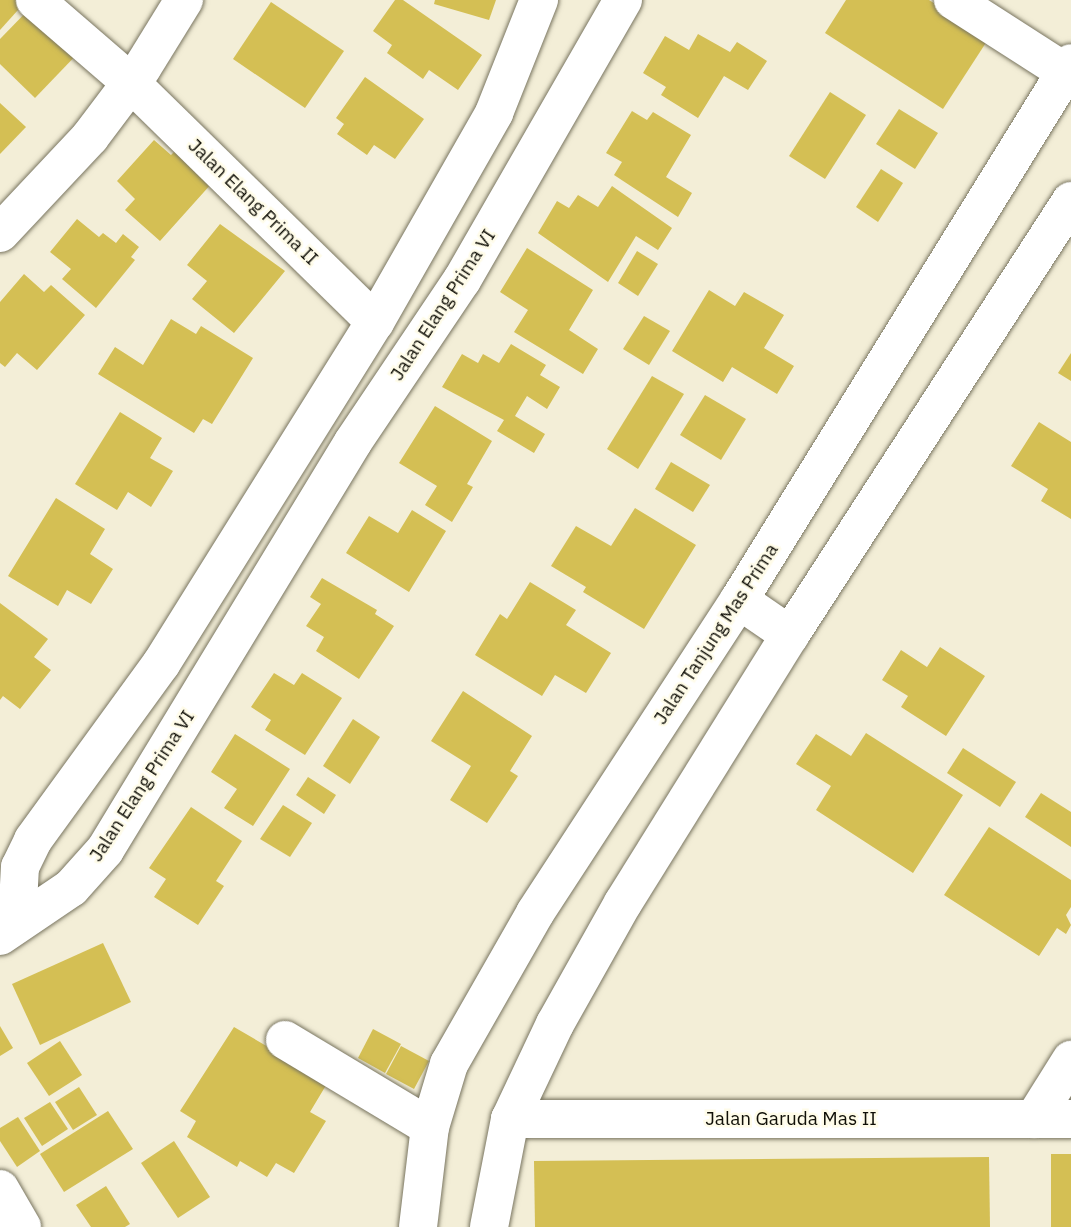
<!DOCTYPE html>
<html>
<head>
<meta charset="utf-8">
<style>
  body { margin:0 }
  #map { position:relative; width:1071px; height:1227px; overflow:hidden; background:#f3eed7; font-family:"IBM Plex Sans",sans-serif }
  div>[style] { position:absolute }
  .building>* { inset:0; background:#d4bf54 }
  .roads { filter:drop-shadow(0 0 2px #797560) drop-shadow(0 0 2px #797560) }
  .minor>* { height:38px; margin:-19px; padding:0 19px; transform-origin:19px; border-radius:19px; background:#fff }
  span { translate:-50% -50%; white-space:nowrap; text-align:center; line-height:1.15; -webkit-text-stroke:5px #fffce9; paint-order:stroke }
  .street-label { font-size:19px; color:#100f07 }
</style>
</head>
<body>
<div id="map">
  <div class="building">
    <i style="clip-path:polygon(0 0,27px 0,0 30px)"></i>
    <i style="clip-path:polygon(395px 0,403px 0,482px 55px,458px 90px,429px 70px,423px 79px,387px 53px,392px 45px,373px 31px)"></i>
    <i style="clip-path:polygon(435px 0,496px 0,489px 20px,434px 4px)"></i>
    <i style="clip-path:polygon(846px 0,929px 0,989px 38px,943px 109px,825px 33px)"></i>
    <i style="clip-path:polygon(271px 2px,344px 51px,305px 108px,233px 59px)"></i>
    <i style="clip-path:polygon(35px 3px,83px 48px,35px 98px,0 64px,0 39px)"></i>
    <i style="clip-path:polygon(698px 34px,730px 52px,737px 42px,767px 61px,748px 90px,724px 76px,698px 118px,661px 95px,666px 87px,643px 73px,665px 36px,689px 50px)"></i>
    <i style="clip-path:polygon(365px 77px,424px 119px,395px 159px,374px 145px,367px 155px,337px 134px,344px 124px,336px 118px)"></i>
    <i style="clip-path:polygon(830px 92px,866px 115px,825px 179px,789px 156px)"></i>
    <i style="clip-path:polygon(0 103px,26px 127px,0 154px)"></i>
    <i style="clip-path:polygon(899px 109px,938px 133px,915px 169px,876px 144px)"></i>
    <i style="clip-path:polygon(632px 111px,647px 120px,653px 112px,691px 135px,666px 177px,692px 193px,678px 217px,614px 175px,622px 162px,606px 153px)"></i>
    <i style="clip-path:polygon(154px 140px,171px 155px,175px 151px,212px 183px,160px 241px,125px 210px,135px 199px,117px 181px)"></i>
    <i style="clip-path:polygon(881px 169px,903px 183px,878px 222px,856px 207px)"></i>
    <i style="clip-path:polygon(612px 186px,672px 228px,658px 250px,636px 236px,608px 282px,538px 233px,557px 201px,569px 208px,578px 195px,598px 207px)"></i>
    <i style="clip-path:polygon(77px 219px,99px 237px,103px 233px,116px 243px,123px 234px,139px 247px,131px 257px,135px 260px,96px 308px,62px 279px,71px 269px,50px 252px)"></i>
    <i style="clip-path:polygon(220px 224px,285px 271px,234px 333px,192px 299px,207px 281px,187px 265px)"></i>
    <i style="clip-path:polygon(527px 248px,593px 290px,569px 330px,598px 349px,583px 374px,514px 332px,528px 310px,500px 292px)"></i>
    <i style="clip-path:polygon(637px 251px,658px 264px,638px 296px,618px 283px)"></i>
    <i style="clip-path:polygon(24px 274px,44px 292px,51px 285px,85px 315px,37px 370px,17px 353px,5px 367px,0 363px,0 302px)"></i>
    <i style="clip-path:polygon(709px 290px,735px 306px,744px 292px,784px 315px,764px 348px,794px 366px,777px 394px,732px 367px,723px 382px,672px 351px)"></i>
    <i style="clip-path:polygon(644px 316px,670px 331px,649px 365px,623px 349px)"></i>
    <i style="clip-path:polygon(171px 319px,196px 334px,201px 326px,253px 358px,212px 424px,203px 419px,194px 433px,98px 374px,115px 347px,143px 365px)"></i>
    <i style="clip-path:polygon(511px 344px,546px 365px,540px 375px,560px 387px,547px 409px,527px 396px,515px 416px,545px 434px,534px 453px,497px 431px,504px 420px,442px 387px,462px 354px,478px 363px,483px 354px,499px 363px)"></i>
    <i style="clip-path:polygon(1071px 353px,1071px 381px,1058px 373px)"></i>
    <i style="clip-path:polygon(652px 376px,684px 394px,638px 469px,607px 449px)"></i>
    <i style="clip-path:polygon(705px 395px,746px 419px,721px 460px,680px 435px)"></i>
    <i style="clip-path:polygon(435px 406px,492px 441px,467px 484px,473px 487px,452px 522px,425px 505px,437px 486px,399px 463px)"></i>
    <i style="clip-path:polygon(120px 412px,162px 438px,150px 458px,173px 471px,151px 507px,128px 492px,117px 510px,75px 484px)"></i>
    <i style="clip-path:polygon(1039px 422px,1071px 442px,1071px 519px,1041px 501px,1048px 489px,1011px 466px)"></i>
    <i style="clip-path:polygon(671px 462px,710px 485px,693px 512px,655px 489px)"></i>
    <i style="clip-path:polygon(56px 498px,105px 529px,90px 554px,113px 569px,91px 604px,67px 590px,58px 606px,8px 576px)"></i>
    <i style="clip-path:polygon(635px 508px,696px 545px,644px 629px,583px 592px,586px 587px,551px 566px,576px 526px,611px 546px)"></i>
    <i style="clip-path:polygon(412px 510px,446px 531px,409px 592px,346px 553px,369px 516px,398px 533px)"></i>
    <i style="clip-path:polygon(322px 578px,377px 610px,375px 614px,394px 626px,359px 679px,316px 651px,324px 637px,306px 626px,321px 604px,310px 597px)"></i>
    <i style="clip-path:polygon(530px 582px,576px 610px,566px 625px,611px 653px,586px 693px,555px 675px,542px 696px,475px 655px,500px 614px,507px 619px)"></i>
    <i style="clip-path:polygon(0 603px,48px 639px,34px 657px,51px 670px,20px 709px,3px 696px,0 700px)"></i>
    <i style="clip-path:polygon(940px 647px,985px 676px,946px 736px,901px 707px,908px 696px,882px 680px,901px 650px,927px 667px)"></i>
    <i style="clip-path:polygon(274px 673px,294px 685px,302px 673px,342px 698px,305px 755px,265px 730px,271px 720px,251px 707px)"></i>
    <i style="clip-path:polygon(463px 691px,532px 736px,510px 771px,518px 776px,487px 823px,450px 800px,471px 766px,431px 741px)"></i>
    <i style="clip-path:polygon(353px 719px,380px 737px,350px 784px,323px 766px)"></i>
    <i style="clip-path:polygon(866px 733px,963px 795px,913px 873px,816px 810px,831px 786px,796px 764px,816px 734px,851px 756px)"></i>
    <i style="clip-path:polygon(235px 734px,290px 769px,253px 826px,224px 808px,237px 789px,211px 772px)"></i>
    <i style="clip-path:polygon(963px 748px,1016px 782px,1000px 807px,947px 773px)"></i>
    <i style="clip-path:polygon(308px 777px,336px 795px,324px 814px,296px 795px)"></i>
    <i style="clip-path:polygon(1041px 793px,1071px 812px,1071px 847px,1025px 817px)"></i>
    <i style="clip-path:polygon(283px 805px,312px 823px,290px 857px,260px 839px)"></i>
    <i style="clip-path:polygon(191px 807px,242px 841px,216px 881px,224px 886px,198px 925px,154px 897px,166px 879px,149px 868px)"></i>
    <i style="clip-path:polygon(989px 827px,1071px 880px,1071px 907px,1066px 915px,1071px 925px,1066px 934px,1057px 928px,1039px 956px,944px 895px)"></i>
    <i style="clip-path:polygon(103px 943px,131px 1002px,40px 1045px,12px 984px)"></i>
    <i style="clip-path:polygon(0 1026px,13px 1048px,0 1056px)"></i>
    <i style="clip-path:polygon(234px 1027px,328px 1082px,310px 1112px,326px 1121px,294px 1173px,276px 1163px,267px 1177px,240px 1161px,237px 1167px,187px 1137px,196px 1121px,180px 1111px)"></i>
    <i style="clip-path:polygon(373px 1029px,401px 1044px,385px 1073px,358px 1058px)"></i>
    <i style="clip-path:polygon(60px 1041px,82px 1075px,49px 1096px,27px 1063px)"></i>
    <i style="clip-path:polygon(401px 1046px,429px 1061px,414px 1089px,386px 1074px)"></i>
    <i style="clip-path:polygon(79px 1087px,97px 1115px,73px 1130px,55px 1102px)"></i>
    <i style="clip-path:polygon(50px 1102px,68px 1129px,42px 1146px,24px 1118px)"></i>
    <i style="clip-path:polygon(108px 1111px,133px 1149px,64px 1192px,40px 1154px)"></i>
    <i style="clip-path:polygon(18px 1117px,40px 1151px,17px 1167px,0 1141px,0 1128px)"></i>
    <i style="clip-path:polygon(174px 1141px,210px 1197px,178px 1218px,141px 1163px)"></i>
    <i style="clip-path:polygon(1051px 1154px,1071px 1154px,1071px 1227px,1051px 1227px)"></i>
    <i style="clip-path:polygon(989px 1157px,990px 1227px,535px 1227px,534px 1161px)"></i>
    <i style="clip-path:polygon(106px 1186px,130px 1224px,125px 1227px,91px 1227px,76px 1205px)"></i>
  </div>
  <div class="roads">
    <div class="minor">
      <i style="left:35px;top:0;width:125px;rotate:40.8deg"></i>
      <i style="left:130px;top:82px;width:343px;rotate:44.4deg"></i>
      <i style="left:953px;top:0;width:133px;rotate:32.7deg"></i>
      <i style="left:0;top:233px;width:132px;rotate:-46.8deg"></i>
      <i style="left:90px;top:137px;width:86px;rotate:-53deg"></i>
      <i style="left:142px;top:68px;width:80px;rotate:-58.3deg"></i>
      <i style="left:739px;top:600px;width:62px;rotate:34.5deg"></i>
      <i style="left:17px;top:922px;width:55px;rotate:-86.9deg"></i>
      <i style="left:20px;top:867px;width:30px;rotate:-64deg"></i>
      <i style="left:33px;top:840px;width:218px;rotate:-54deg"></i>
      <i style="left:161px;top:664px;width:403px;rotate:-58deg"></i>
      <i style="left:375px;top:322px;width:241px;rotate:-60.3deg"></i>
      <i style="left:494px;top:113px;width:122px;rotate:-68.3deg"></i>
      <i style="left:0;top:936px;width:86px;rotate:-34.1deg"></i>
      <i style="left:71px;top:888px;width:51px;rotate:-48.2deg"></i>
      <i style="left:105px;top:850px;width:477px;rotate:-58.7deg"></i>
      <i style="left:353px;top:442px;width:195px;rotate:-56.1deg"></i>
      <i style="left:462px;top:280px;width:323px;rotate:-60.1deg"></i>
      <i style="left:285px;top:1040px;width:169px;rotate:31deg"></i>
      <i style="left:510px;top:1119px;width:561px"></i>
      <i style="left:1034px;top:1119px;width:70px;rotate:-57.9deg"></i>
      <i style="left:0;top:1189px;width:44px;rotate:59.9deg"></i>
      <i style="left:418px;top:1227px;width:101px;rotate:-83.2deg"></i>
      <i style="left:430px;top:1127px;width:66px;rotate:-73.2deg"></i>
      <i style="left:449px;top:1064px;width:174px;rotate:-60.3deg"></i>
      <i style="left:535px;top:913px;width:374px;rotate:-56.9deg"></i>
      <i style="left:739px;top:600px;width:631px;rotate:-58.27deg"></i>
      <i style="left:489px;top:1227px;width:110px;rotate:-79deg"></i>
      <i style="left:510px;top:1119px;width:105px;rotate:-64.7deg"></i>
      <i style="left:555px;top:1024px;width:139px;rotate:-60.7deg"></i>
      <i style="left:623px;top:903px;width:316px;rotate:-58.1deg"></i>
      <i style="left:790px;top:635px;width:517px;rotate:-57.08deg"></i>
    </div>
  </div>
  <div class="street-label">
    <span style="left:253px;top:202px;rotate:44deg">Jalan Elang Prima II</span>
    <span style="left:443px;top:305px;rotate:-57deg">Jalan Elang Prima VI</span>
    <span style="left:716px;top:634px;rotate:-57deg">Jalan Tanjung Mas Prima</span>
    <span style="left:142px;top:786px;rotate:-57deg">Jalan Elang Prima VI</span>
    <span style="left:791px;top:1119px">Jalan Garuda Mas II</span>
  </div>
</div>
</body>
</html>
